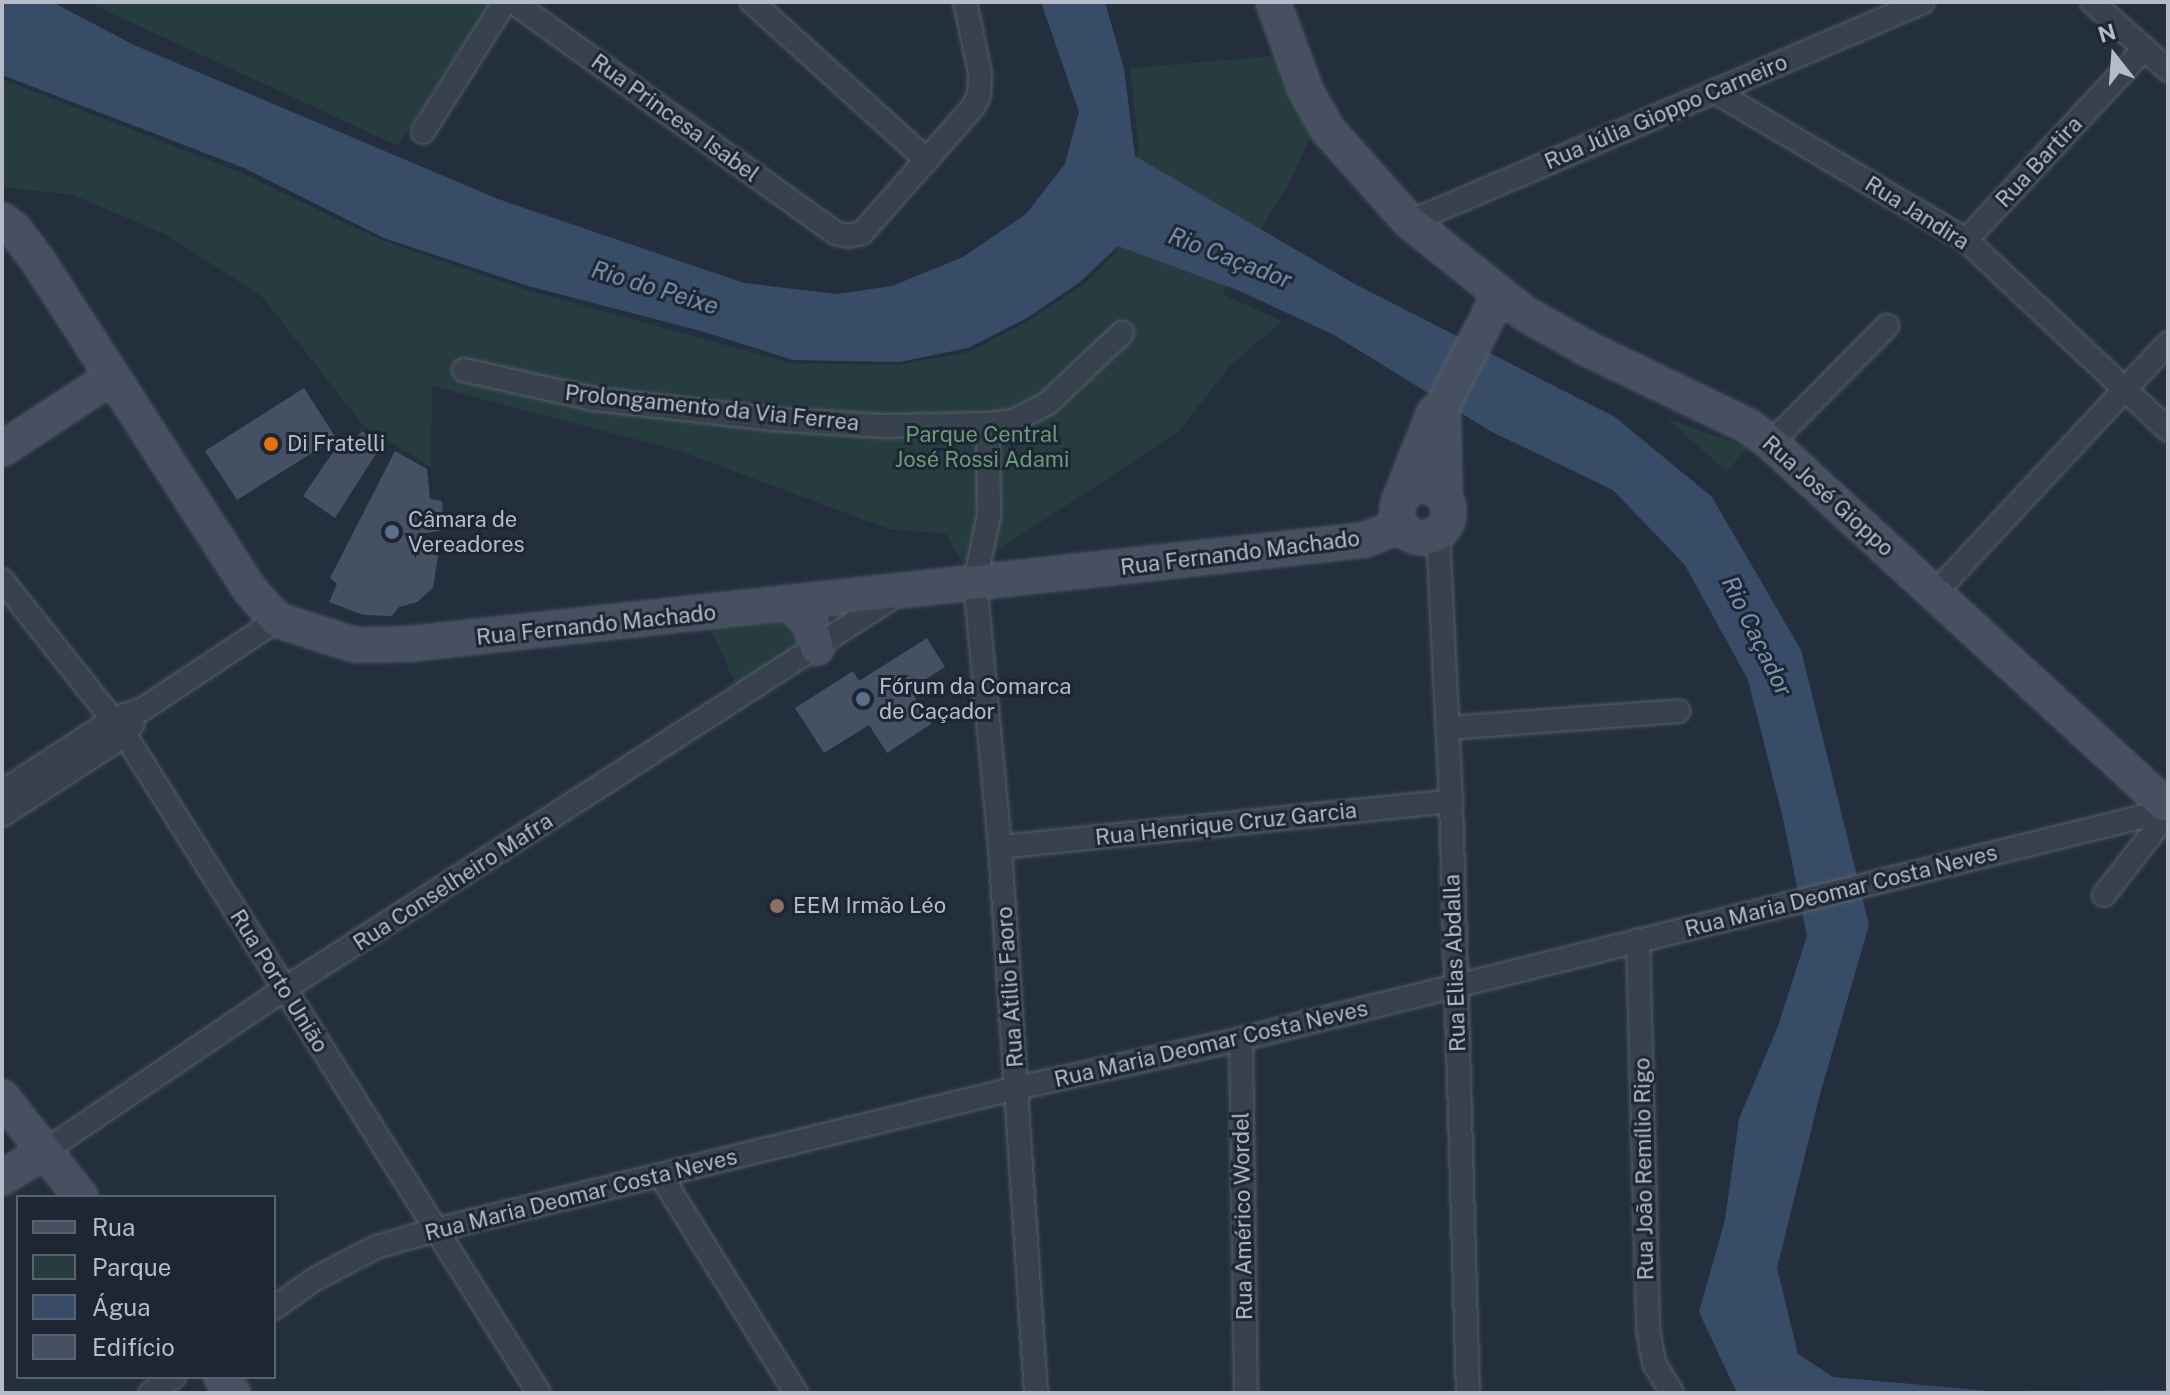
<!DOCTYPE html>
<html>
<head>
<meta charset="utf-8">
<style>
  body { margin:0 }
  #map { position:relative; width:2170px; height:1395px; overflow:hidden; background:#242f3e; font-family:"Public Sans",sans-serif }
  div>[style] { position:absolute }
  .green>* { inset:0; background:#263c3f }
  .water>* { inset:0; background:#394c67 }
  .building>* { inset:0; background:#455162 }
  .roads { filter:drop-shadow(0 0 2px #565f6c) drop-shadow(0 0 2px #565f6c) }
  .street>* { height:22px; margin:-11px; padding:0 11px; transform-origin:11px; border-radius:11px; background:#38414e }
  .secondary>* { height:32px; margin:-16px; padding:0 16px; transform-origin:16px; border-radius:16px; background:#465061 }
  .secondary>.ring { margin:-16px; padding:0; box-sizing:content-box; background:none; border:32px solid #465061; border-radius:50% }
  .dots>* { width:22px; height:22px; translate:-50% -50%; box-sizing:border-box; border:4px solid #1d2633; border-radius:50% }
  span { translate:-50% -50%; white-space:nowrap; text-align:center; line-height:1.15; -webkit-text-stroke:6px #1d2633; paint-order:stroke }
  .street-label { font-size:22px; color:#b4bcc9 }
  .park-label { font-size:22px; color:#6b9a76 }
  .poi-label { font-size:22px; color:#b4bcc9 }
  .left { translate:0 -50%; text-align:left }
  .water-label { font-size:24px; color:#7c92b1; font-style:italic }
  .frame { position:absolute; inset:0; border:4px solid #b4bcc9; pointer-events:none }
  .legend { position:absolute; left:16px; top:1195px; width:260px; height:184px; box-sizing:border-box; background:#1d2633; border:2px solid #59626f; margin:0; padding:10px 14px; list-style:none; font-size:24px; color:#b4bcc9 }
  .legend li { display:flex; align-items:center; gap:16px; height:40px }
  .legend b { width:40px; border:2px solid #59626f }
  .north { position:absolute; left:2074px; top:16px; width:80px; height:80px; -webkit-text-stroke:6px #1d2633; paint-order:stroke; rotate:343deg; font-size:22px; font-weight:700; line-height:32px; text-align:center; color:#b4bcc9 }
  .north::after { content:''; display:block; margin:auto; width:28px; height:36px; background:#b4bcc9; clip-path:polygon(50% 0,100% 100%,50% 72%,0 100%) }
</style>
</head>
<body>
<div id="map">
  <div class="green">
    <i style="clip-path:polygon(87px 2px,491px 2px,398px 146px)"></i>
    <i style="clip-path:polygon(1276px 56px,1314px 130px,1288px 185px,1222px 294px,1282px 321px,1231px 365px,1178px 432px,989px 556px,962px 563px,946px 534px,889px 529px,680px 451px,432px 386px,431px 467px,364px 426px,262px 297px,169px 236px,73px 195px,2px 187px,2px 79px,237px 171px,381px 240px,523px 289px,790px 363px,898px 365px,969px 352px,1030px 320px,1084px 284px,1115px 253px,1139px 149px,1130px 68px)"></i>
    <i style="clip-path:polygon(1666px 418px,1747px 447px,1727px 472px)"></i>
    <i style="clip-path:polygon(787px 614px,804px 620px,803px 648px,737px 688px,710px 627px)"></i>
  </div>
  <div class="water">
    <i style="clip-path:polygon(2px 2px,52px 2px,134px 45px,498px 199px,744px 283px,837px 294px,892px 286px,963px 257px,1026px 214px,1065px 164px,1079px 112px,1041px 2px,1105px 2px,1124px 69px,1135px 156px,1353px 283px,1615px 417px,1712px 497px,1801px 650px,1869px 925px,1820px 1094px,1777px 1268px,1798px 1354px,1833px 1377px,1989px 1391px,2168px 1390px,2168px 1393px,1737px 1393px,1699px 1312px,1725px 1220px,1739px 1119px,1778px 1026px,1807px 936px,1783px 818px,1748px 680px,1685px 565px,1613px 490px,1490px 431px,1334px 335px,1240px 291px,1118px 246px,1080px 282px,1027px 318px,968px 348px,899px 362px,793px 360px,701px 331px,528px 286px,384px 238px,244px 168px,2px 75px)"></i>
  </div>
  <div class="building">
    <i style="clip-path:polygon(304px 388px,336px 438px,237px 500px,205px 451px)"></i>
    <i style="clip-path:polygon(362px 431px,381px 446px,335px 518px,303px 496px,342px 439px,348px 436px,353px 441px)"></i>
    <i style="clip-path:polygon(395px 451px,427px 469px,430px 499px,442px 501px,444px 530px,422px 534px,439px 550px,433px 588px,417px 602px,399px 607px,392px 616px,363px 615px,329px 602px,337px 584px,330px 578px)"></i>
    <i style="clip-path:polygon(927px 638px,945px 667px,910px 689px,931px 724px,887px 753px,869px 725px,824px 753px,795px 708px,853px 671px,859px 681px)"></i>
  </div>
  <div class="roads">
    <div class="street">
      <i style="left:513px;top:2px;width:397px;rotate:35.6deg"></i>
      <i style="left:836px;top:233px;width:12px;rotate:14deg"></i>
      <i style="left:848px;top:236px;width:14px;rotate:-12deg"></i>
      <i style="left:862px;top:233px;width:168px;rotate:-48.6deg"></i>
      <i style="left:973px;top:107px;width:13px;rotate:-63deg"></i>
      <i style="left:979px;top:95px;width:22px;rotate:-87deg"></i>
      <i style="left:980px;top:73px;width:73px;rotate:-101.9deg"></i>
      <i style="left:752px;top:2px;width:236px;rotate:42.1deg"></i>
      <i style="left:2092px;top:2px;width:102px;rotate:41.8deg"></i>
      <i style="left:1714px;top:91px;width:293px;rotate:30.6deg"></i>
      <i style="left:1966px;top:240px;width:277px;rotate:43.2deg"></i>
      <i style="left:423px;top:132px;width:154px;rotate:-57.8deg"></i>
      <i style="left:1410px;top:222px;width:558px;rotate:-23.21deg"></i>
      <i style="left:1966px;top:240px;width:262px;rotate:-47deg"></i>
      <i style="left:464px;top:370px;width:133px;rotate:12.6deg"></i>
      <i style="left:594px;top:399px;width:178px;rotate:6.4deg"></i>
      <i style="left:771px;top:419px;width:113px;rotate:3.5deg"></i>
      <i style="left:884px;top:426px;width:104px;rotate:-1.1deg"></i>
      <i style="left:988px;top:424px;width:25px;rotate:-7deg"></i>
      <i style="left:1013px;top:421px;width:39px;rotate:-27deg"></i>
      <i style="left:1048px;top:403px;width:102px;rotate:-43.4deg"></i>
      <i style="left:988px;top:424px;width:91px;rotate:89.4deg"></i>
      <i style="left:989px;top:515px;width:68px;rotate:101.8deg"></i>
      <i style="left:975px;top:582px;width:266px;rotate:84.6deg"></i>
      <i style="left:1000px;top:847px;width:547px;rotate:86.23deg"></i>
      <i style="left:1771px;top:443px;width:165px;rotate:-45.2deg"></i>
      <i style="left:1438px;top:534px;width:267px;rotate:87.2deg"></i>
      <i style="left:1451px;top:801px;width:592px;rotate:88.36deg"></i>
      <i style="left:2px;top:580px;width:198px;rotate:51.6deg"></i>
      <i style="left:125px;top:735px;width:777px;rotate:57.82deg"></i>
      <i style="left:1935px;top:593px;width:342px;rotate:-47deg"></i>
      <i style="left:1449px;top:728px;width:230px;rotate:-4.2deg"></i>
      <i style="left:2px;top:792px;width:134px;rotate:-33.1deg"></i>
      <i style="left:114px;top:719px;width:31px;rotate:-19deg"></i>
      <i style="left:143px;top:709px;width:161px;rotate:-33.6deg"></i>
      <i style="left:2px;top:815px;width:147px;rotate:-33deg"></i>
      <i style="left:125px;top:735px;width:14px;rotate:-56deg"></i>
      <i style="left:1000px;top:847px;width:453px;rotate:-5.8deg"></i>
      <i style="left:2104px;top:895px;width:99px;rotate:-52deg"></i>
      <i style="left:1638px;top:940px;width:389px;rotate:88.5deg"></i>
      <i style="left:1648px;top:1329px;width:35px;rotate:80deg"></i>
      <i style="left:1654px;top:1363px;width:35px;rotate:59deg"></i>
      <i style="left:1241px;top:1039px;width:354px;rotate:89.2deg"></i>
      <i style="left:45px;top:1151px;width:287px;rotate:-34.1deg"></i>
      <i style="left:283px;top:990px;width:731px;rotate:-32.78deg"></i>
      <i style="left:661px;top:1176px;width:256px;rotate:58.1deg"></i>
      <i style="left:274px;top:1308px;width:50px;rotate:-35.3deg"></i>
      <i style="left:315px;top:1279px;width:69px;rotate:-27.7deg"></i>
      <i style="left:376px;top:1247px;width:66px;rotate:-15.9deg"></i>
      <i style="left:439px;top:1229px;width:595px;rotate:-13.71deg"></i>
      <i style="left:1017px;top:1088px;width:229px;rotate:-12.3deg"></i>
      <i style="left:1241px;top:1039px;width:948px;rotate:-13.86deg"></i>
      <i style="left:150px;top:1393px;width:29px;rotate:-34deg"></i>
    </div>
    <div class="secondary">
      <i style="left:1273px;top:2px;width:95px;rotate:69.7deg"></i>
      <i style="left:1306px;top:91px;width:45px;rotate:60.6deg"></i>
      <i style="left:1328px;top:130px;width:123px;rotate:48.3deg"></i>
      <i style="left:1410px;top:222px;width:146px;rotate:38.6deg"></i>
      <i style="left:1524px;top:313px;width:76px;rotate:29.3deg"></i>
      <i style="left:1590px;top:350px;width:175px;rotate:25.7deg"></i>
      <i style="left:1748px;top:426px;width:29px;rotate:36deg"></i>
      <i style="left:1771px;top:443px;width:534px;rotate:42.57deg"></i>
      <i style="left:2px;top:220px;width:15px;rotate:37deg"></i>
      <i style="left:14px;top:229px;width:40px;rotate:53deg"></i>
      <i style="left:38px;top:261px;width:391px;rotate:57.2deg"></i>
      <i style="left:250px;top:590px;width:40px;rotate:48deg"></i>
      <i style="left:277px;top:620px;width:82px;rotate:17.8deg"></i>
      <i style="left:355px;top:645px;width:54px;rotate:-1.1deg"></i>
      <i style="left:409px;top:644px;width:962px;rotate:-6.21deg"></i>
      <i style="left:1365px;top:540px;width:38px;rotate:-22deg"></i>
      <i style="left:1443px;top:405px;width:94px;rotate:88.8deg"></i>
      <i style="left:2px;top:449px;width:131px;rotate:-33.2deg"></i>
      <i class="ring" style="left:1397px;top:486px;width:20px;height:20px"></i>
      <i style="left:1399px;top:501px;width:95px;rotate:-68.3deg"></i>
      <i style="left:1434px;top:413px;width:12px;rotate:-42deg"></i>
      <i style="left:1443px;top:405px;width:123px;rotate:-63deg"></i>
      <i style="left:789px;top:604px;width:28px;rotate:41deg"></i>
      <i style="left:810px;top:622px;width:27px;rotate:75deg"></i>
      <i style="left:2px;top:1097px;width:127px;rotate:51.7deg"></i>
      <i style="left:2px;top:1178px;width:51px;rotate:-32.1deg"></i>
      <i style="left:221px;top:1377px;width:20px;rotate:53deg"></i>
    </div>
  </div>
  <div class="dots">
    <i style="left:271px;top:444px;background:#e8710a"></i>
    <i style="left:392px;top:532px;background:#5c6f8a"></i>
    <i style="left:863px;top:699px;background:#5c6f8a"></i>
    <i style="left:777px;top:906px;background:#8d6e63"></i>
  </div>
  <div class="street-label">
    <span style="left:1666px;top:112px;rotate:-23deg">Rua Júlia Gioppo Carneiro</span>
    <span style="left:675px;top:118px;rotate:36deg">Rua Princesa Isabel</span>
    <span style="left:2039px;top:162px;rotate:-47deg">Rua Bartira</span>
    <span style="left:1917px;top:213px;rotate:32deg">Rua Jandira</span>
    <span style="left:712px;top:408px;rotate:6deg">Prolongamento da Via Ferrea</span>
    <span style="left:1828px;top:496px;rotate:42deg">Rua José Gioppo</span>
    <span style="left:1240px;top:553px;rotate:-7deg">Rua Fernando Machado</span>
    <span style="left:596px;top:625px;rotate:-6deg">Rua Fernando Machado</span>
    <span style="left:1226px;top:824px;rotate:-6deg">Rua Henrique Cruz Garcia</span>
    <span style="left:453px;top:882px;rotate:-33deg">Rua Conselheiro Mafra</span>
    <span style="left:1841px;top:891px;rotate:-14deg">Rua Maria Deomar Costa Neves</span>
    <span style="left:1455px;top:963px;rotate:-92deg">Rua Elias Abdalla</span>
    <span style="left:279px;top:981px;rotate:58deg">Rua Porto União</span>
    <span style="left:1010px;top:987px;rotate:-94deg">Rua Atílio Faoro</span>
    <span style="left:1211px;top:1044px;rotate:-13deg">Rua Maria Deomar Costa Neves</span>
    <span style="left:1644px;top:1169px;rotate:-91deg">Rua João Remílio Rigo</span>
    <span style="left:581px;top:1195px;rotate:-14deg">Rua Maria Deomar Costa Neves</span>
    <span style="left:1243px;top:1216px;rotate:-91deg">Rua Américo Wordel</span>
  </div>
  <div class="park-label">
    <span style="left:982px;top:447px">Parque Central<br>José Rossi Adami</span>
  </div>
  <div class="poi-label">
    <span class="left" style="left:287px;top:444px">Di Fratelli</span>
    <span class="left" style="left:408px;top:532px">Câmara de<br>Vereadores</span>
    <span class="left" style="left:879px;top:699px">Fórum da Comarca<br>de Caçador</span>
    <span class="left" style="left:793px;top:906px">EEM Irmão Léo</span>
  </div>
  <div class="water-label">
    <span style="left:1230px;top:258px;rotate:21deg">Rio Caçador</span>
    <span style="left:655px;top:288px;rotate:17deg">Rio do Peixe</span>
    <span style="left:1757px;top:636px;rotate:64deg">Rio Caçador</span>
  </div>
  <div class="frame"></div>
  <ul class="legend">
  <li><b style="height:10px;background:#465061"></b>Rua</li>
  <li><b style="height:22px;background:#263c3f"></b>Parque</li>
  <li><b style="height:22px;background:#394c67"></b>Água</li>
  <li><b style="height:22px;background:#455162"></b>Edifício</li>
  </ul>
  <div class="north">N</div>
</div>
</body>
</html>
